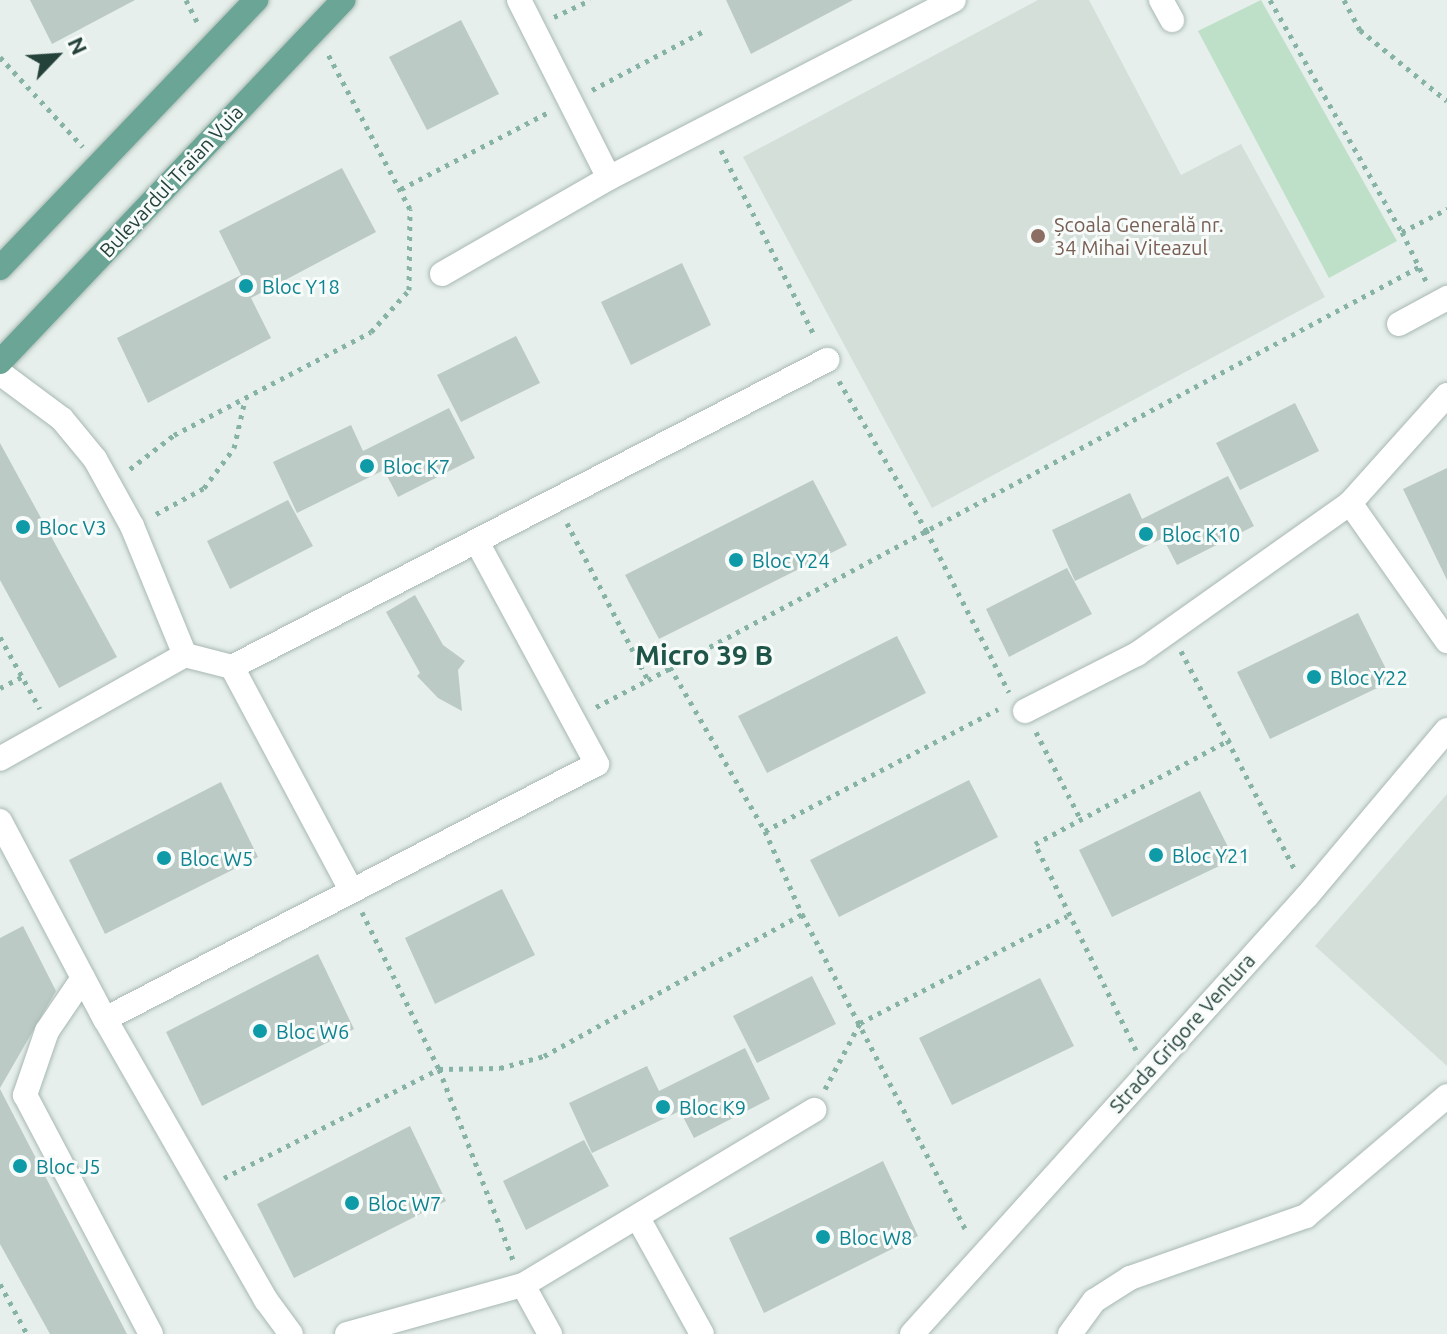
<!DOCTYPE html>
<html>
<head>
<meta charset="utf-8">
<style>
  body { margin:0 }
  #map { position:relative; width:1447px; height:1334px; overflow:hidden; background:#e6efeb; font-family:Ubuntu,sans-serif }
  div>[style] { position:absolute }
  .built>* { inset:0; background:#d4dfda }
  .green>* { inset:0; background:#bfe0c8 }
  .building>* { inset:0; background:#bbcac4 }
  .path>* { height:5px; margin-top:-2.5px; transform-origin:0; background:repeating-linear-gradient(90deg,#86b3a5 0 4px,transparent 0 10px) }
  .roads { filter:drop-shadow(0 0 2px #a8b8b2) drop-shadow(0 0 2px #a8b8b2) }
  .minor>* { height:24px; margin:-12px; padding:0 12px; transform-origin:12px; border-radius:12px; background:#fff }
  .major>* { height:24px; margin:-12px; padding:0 12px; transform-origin:12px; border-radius:12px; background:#6aa596 }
  .dots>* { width:22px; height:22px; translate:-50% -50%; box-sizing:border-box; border:4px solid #f7fbf9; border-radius:50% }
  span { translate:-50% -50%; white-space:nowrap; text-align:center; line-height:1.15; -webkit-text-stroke:6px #f7fbf9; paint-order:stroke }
  .street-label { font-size:20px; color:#24423a }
  .education-label { font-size:20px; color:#785e54 }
  .left { translate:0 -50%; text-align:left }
  .culture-label { font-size:20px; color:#0d838f }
  .district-label { font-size:28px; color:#1f5548; font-weight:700 }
  .north { position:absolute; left:16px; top:16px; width:80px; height:80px; -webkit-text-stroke:6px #f7fbf9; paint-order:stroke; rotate:65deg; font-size:22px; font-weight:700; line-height:32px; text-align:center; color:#24423a }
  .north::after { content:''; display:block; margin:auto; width:28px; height:36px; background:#24423a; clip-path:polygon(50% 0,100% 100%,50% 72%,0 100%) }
</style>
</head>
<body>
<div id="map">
  <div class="built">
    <i style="clip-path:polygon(1038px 0,1089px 0,1181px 175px,1241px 144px,1325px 297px,932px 508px,743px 157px)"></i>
    <i style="clip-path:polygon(1447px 794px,1447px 1066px,1315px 946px)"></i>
  </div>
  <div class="green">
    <i style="clip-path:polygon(1261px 0,1397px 241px,1329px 278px,1198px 31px)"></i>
  </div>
  <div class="building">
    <i style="clip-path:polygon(30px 0,135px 0,52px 44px)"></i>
    <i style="clip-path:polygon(726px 0,853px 0,751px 54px)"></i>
    <i style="clip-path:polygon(461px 20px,499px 94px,427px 130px,389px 57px)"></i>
    <i style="clip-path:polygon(342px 168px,376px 232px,251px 298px,271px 338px,148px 403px,117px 338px,241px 275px,219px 231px)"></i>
    <i style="clip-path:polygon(682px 263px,711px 325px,631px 365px,601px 302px)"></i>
    <i style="clip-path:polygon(516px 336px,540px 383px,461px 422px,437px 375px)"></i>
    <i style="clip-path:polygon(1295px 403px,1319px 451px,1240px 490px,1216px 443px)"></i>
    <i style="clip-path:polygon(449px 408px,475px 458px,398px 497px,384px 470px,297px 513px,273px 462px,351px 425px,363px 451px)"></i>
    <i style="clip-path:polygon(0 443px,117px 657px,59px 688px,0 580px)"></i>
    <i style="clip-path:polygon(1447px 468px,1447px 580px,1403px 489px)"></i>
    <i style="clip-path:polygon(1228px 476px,1254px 526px,1177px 565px,1163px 538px,1075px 581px,1052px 530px,1130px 493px,1142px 519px)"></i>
    <i style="clip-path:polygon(813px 480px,847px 545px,659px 639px,625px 575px)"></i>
    <i style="clip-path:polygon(288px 500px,313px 546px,230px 589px,207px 541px)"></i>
    <i style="clip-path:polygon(1067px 568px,1092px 614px,1009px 657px,986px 609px)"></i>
    <i style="clip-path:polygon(415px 595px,443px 645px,465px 661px,458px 670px,462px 711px,438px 698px,417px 676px,420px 673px,386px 612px)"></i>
    <i style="clip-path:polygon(1358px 613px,1392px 681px,1270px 739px,1237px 672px)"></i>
    <i style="clip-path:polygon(897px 636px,926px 693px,767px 773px,738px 716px)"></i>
    <i style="clip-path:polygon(969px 780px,998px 837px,839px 917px,810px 860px)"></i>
    <i style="clip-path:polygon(221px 782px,258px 857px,105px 934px,69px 860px)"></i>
    <i style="clip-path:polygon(1200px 791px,1234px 859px,1112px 917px,1079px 850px)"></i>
    <i style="clip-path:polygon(502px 889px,535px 955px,435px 1004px,405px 938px)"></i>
    <i style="clip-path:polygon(23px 926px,56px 991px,0 1088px,0 938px)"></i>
    <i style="clip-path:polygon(318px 954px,354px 1029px,202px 1106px,166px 1032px)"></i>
    <i style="clip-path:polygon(812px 976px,836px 1024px,757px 1063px,733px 1016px)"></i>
    <i style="clip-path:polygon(1040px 978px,1074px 1046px,952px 1105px,919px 1038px)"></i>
    <i style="clip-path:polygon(745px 1048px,770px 1099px,694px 1138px,680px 1111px,592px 1153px,569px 1103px,647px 1066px,659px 1091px)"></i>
    <i style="clip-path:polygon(0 1089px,127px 1334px,50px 1334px,0 1244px)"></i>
    <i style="clip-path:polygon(410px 1126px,446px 1201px,294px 1278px,257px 1204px)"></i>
    <i style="clip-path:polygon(584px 1140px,609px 1186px,526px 1230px,503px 1181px)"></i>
    <i style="clip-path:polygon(883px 1161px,918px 1236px,764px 1313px,729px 1238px)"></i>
  </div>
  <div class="path">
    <i style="left:186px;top:0;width:27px;rotate:63deg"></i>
    <i style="left:1270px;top:0;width:267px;rotate:60.4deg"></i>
    <i style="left:1402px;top:232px;width:51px;rotate:-27.1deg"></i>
    <i style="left:1344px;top:0;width:34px;rotate:62deg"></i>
    <i style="left:1360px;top:30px;width:112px;rotate:39.2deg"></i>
    <i style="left:554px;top:17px;width:40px;rotate:-25deg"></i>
    <i style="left:0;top:57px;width:122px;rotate:47.3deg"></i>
    <i style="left:592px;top:90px;width:127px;rotate:-27.8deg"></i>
    <i style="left:721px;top:150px;width:209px;rotate:63.3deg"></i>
    <i style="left:401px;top:189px;width:165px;rotate:-27.5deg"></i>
    <i style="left:1402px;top:232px;width:55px;rotate:63.9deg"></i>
    <i style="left:839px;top:381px;width:173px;rotate:59.7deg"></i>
    <i style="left:926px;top:530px;width:182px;rotate:62.9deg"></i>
    <i style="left:130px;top:469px;width:56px;rotate:-37.7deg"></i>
    <i style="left:174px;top:435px;width:222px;rotate:-27.6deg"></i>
    <i style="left:371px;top:332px;width:57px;rotate:-47.9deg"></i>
    <i style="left:409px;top:290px;width:81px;rotate:-89.3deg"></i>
    <i style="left:410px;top:209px;width:178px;rotate:-117.9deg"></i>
    <i style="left:156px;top:514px;width:55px;rotate:-28.4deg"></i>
    <i style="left:204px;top:488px;width:50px;rotate:-53.1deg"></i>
    <i style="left:234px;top:448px;width:49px;rotate:-77.1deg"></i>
    <i style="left:567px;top:523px;width:177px;rotate:62.7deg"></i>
    <i style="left:648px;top:680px;width:875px;rotate:-28.18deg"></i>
    <i style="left:0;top:637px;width:82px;rotate:60.9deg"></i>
    <i style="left:1181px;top:651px;width:247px;rotate:62.5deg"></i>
    <i style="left:670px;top:667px;width:190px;rotate:59.9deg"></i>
    <i style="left:765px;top:831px;width:91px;rotate:66deg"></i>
    <i style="left:802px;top:914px;width:358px;rotate:62.6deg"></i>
    <i style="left:0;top:688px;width:25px;rotate:-27deg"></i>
    <i style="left:596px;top:707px;width:59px;rotate:-27.4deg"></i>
    <i style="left:1036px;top:732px;width:97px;rotate:62.9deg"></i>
    <i style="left:765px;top:831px;width:263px;rotate:-27.6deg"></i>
    <i style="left:362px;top:912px;width:175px;rotate:63.9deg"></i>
    <i style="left:439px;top:1069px;width:207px;rotate:68.8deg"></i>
    <i style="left:1136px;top:1050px;width:229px;rotate:-116.1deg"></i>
    <i style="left:1035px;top:844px;width:222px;rotate:-28.2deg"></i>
    <i style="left:825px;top:1089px;width:75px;rotate:-62.1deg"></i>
    <i style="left:860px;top:1023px;width:233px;rotate:-27.3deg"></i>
    <i style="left:224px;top:1178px;width:241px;rotate:-26.9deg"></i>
    <i style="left:439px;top:1069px;width:61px;rotate:-0.9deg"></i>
    <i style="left:500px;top:1068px;width:46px;rotate:-15.3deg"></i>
    <i style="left:544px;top:1056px;width:294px;rotate:-28.8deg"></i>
    <i style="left:0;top:1284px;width:57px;rotate:61.6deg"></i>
  </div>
  <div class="roads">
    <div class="minor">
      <i style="left:519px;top:0;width:199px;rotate:63.2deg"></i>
      <i style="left:1161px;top:0;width:23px;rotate:61deg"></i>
      <i style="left:442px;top:274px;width:193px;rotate:-29.9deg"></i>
      <i style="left:609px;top:178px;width:388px;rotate:-27.3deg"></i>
      <i style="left:1399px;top:324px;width:55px;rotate:-28.4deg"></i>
      <i style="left:0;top:373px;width:77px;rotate:36.6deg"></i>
      <i style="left:62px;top:419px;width:52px;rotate:50.5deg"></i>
      <i style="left:95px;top:459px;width:77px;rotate:61.1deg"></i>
      <i style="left:132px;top:526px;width:139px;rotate:67.7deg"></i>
      <i style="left:185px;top:655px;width:212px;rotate:150.7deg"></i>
      <i style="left:1447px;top:395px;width:145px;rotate:131.9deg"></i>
      <i style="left:1350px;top:503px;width:169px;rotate:54.9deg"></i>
      <i style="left:185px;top:655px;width:49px;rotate:14.3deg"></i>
      <i style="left:232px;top:667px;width:670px;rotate:-27.29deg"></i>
      <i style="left:232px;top:667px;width:253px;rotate:61.9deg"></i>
      <i style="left:1025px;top:711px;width:126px;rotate:-27deg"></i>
      <i style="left:1137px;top:654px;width:261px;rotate:-35.3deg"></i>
      <i style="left:0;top:821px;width:224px;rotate:62.1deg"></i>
      <i style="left:105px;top:1019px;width:324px;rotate:60.2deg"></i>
      <i style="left:266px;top:1300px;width:42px;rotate:53.7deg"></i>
      <i style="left:83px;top:978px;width:64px;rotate:124.2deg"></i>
      <i style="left:47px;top:1031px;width:68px;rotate:109deg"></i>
      <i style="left:25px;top:1095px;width:270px;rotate:62.2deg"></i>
      <i style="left:105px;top:1019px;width:554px;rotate:-27.4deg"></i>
      <i style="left:597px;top:764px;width:252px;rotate:-118.4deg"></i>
      <i style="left:638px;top:1218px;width:132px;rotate:61.1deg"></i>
      <i style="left:523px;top:1285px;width:340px;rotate:-31deg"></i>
      <i style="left:347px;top:1334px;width:183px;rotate:-15.6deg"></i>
      <i style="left:523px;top:1285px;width:56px;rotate:61.1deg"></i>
      <i style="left:912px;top:1334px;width:590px;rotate:-47.96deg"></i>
      <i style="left:1307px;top:896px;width:217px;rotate:-49.9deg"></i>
      <i style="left:1070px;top:1334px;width:41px;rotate:-54deg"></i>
      <i style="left:1094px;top:1301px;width:43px;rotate:-32.6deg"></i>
      <i style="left:1130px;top:1278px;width:187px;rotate:-19.4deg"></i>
      <i style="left:1306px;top:1216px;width:185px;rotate:-40.4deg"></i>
    </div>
    <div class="major">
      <i style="left:0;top:268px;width:371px;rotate:-46.3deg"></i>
      <i style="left:0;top:362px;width:499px;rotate:-46.5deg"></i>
    </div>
  </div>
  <div class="dots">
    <i style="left:1038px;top:236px;background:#8d6e63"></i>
    <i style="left:246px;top:286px;background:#0f9aa8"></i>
    <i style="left:367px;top:466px;background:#0f9aa8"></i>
    <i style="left:23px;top:527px;background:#0f9aa8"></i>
    <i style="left:1146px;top:534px;background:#0f9aa8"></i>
    <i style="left:736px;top:560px;background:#0f9aa8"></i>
    <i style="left:1314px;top:677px;background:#0f9aa8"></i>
    <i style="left:1156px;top:855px;background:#0f9aa8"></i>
    <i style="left:164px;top:858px;background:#0f9aa8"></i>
    <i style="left:260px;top:1031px;background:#0f9aa8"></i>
    <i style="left:663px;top:1107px;background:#0f9aa8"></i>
    <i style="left:20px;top:1166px;background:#0f9aa8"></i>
    <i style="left:352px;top:1203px;background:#0f9aa8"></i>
    <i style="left:823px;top:1237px;background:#0f9aa8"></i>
  </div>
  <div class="street-label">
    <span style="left:171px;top:181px;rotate:-47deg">Bulevardul Traian Vuia</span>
    <span style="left:1182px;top:1033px;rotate:-48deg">Strada Grigore Ventura</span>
  </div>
  <div class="education-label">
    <span class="left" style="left:1054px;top:236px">Școala Generală nr.<br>34 Mihai Viteazul</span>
  </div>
  <div class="culture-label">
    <span class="left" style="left:262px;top:286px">Bloc Y18</span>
    <span class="left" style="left:383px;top:466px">Bloc K7</span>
    <span class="left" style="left:39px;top:527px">Bloc V3</span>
    <span class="left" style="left:1162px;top:534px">Bloc K10</span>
    <span class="left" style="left:752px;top:560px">Bloc Y24</span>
    <span class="left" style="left:1330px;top:677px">Bloc Y22</span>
    <span class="left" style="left:1172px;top:855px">Bloc Y21</span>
    <span class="left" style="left:180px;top:858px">Bloc W5</span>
    <span class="left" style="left:276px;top:1031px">Bloc W6</span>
    <span class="left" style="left:679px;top:1107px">Bloc K9</span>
    <span class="left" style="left:36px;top:1166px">Bloc J5</span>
    <span class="left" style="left:368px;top:1203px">Bloc W7</span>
    <span class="left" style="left:839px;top:1237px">Bloc W8</span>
  </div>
  <div class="district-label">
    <span style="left:704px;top:655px">Micro 39 B</span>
  </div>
  <div class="north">N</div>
</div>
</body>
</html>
